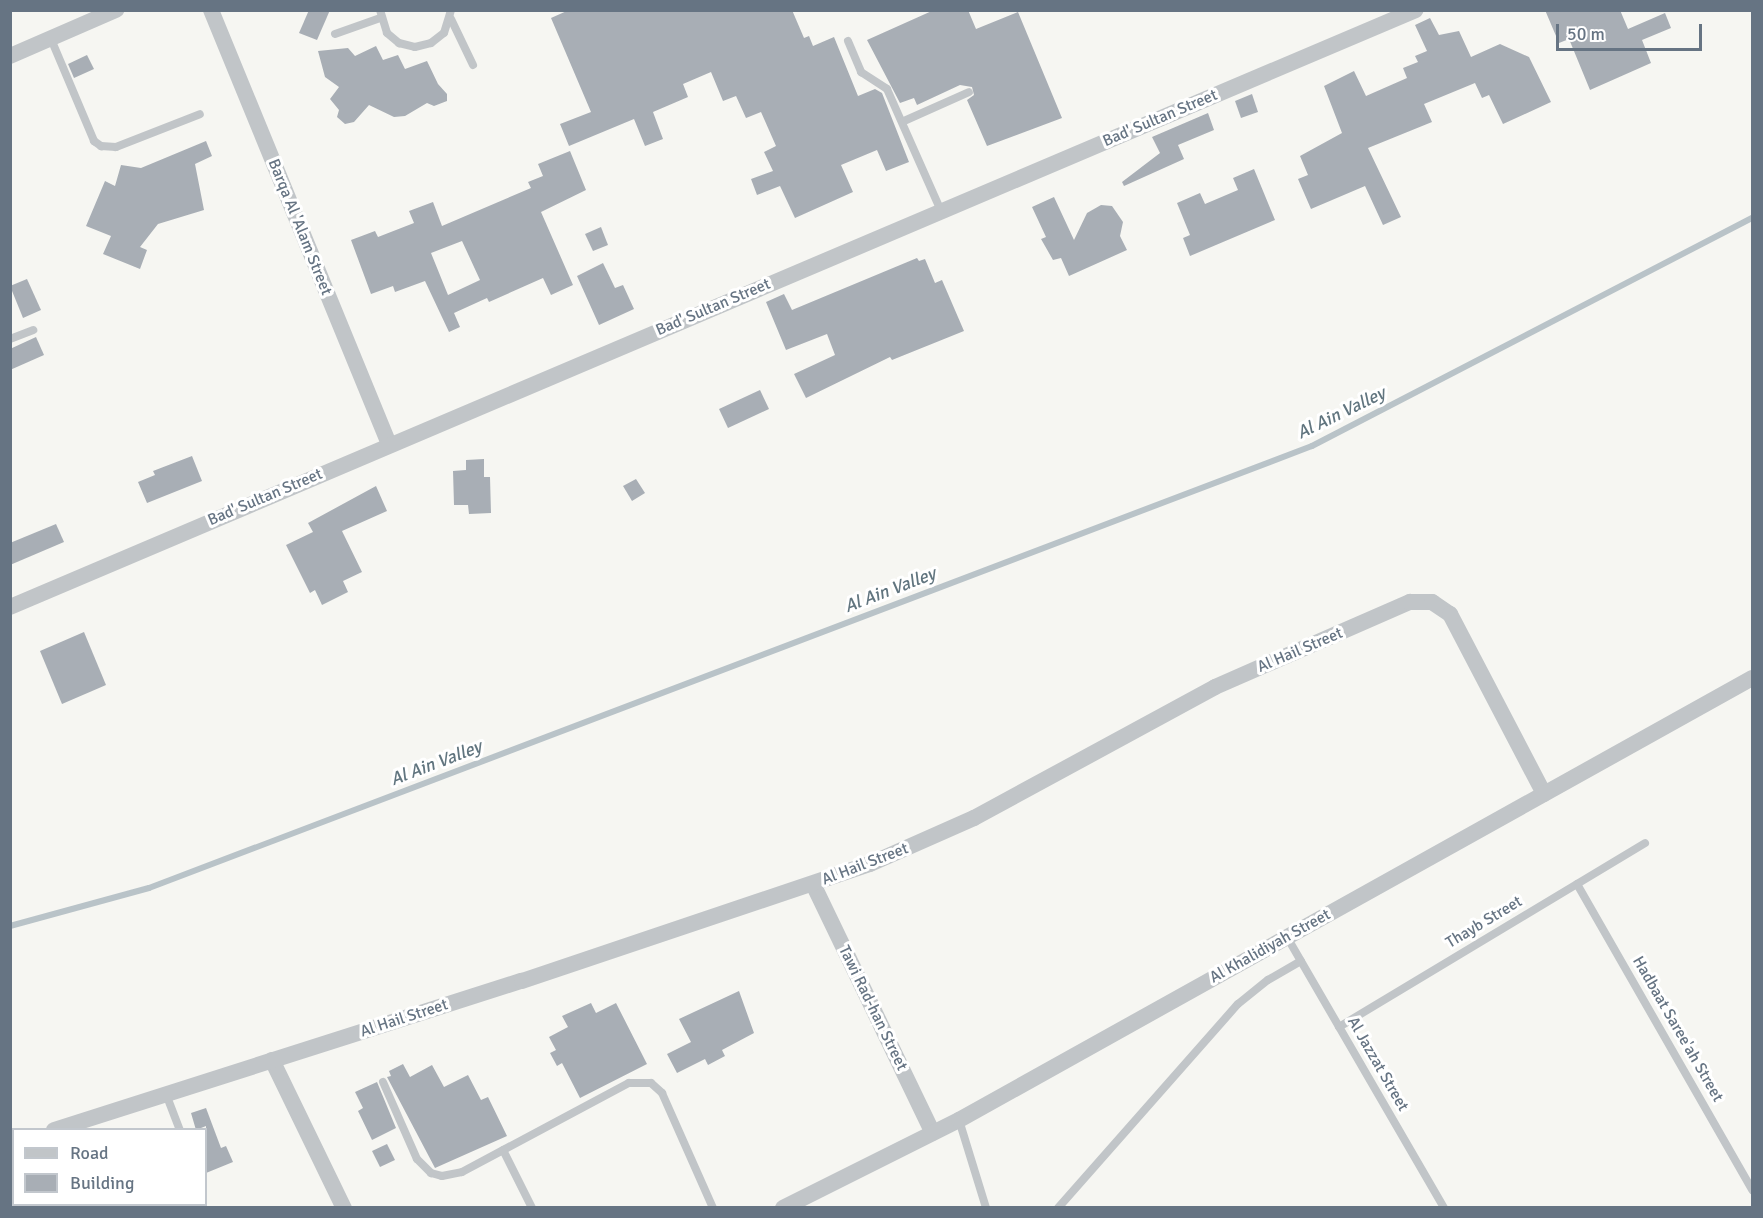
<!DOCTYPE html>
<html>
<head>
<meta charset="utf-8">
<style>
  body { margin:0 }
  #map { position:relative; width:1763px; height:1218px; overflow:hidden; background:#f6f6f2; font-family:Signika,sans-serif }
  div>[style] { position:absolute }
  .stream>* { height:6px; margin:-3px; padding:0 3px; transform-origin:3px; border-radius:3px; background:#b9c3c8 }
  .building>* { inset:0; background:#a8aeb5 }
  .lane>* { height:8px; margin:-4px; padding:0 4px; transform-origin:4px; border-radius:4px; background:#c1c5c8 }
  .street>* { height:16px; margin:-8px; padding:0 8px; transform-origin:8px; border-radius:8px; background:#c1c5c8 }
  span { translate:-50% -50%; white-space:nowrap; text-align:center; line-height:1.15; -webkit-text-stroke:6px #fff; paint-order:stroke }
  .street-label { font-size:16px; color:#667483 }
  .water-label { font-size:18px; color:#61757f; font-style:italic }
  .frame { position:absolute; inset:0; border:12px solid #667483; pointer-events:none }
  .legend { position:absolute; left:12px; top:1128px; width:195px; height:78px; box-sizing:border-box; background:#fff; border:2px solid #c2c7cd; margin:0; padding:8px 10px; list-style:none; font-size:18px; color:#667483 }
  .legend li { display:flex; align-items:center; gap:12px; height:30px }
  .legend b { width:30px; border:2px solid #c2c7cd }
  .scale { position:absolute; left:1556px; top:24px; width:146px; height:27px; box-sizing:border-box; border:3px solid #667483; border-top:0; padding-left:8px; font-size:18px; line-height:21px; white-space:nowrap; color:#667483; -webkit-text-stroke:4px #fff; paint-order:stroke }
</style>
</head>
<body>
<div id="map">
  <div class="stream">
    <i style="left:10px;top:926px;width:144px;rotate:-15.3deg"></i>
    <i style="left:149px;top:888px;width:1244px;rotate:-20.81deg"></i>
    <i style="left:1312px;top:446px;width:496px;rotate:-27.4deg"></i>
  </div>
  <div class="building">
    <i style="clip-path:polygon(309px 10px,330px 10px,317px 40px,299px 33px)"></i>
    <i style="clip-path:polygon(569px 10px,792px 10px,804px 38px,809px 36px,813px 46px,834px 37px,858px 96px,875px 89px,882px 93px,909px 162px,886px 171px,877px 150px,841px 165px,853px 192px,795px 218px,780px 186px,757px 195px,751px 179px,773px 171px,764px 152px,776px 146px,761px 112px,746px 118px,736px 96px,723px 101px,711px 72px,683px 84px,688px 97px,653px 112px,663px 139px,645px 146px,634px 119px,569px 146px,560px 124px,591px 112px,551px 18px)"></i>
    <i style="clip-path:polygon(934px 10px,968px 10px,976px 29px,1018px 12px,1062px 118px,987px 146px,967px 100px,974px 95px,972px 87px,960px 85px,917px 105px,914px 98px,900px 103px,867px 40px)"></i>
    <i style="clip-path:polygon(1545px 10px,1620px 10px,1628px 29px,1665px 13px,1671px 28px,1642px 40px,1651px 63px,1590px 90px,1569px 39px,1559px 43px)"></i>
    <i style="clip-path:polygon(1430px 18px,1439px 35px,1459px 31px,1471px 57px,1500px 44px,1529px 57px,1551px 102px,1503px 124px,1489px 95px,1482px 98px,1475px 83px,1424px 104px,1432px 122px,1368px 148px,1401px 217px,1383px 225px,1365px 186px,1311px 209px,1298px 179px,1308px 175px,1300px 156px,1342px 133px,1324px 86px,1354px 71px,1366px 96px,1407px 78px,1403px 68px,1418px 62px,1415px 56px,1427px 51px,1415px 25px)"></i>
    <i style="clip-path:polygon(376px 46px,383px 60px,398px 55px,405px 69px,427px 61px,438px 84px,447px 94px,447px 101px,434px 106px,427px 103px,405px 116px,394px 117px,369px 105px,354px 122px,345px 124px,337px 117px,339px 110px,330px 99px,339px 87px,325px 77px,318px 51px,348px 48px,355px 56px)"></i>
    <i style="clip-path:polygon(87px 55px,94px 69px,74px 78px,68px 64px)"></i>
    <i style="clip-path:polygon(1252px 94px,1258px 112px,1241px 118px,1235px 101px)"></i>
    <i style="clip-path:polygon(1208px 113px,1214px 130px,1178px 145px,1184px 159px,1124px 186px,1122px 182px,1160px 153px,1152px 137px)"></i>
    <i style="clip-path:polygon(206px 141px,212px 156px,195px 164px,204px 210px,158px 224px,140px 247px,147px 250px,140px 269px,103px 254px,111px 236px,86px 226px,105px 181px,115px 186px,121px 165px,141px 168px)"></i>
    <i style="clip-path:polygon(evenodd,570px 151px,586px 190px,541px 212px,573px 285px,551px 295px,543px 278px,489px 302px,487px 298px,454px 313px,460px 327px,449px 332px,425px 281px,395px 292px,393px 286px,371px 294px,351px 240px,375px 231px,378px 237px,414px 223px,409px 211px,433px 202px,442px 226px,531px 188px,528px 182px,543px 176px,538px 164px,570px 151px,462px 241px,480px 280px,448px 295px,431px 253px,462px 241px)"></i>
    <i style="clip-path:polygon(1254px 169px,1275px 220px,1190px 256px,1183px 238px,1190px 235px,1177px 203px,1200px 193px,1205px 204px,1238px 190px,1233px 178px)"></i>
    <i style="clip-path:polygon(1054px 197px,1074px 240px,1087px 213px,1101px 205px,1112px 206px,1123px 222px,1120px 236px,1127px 250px,1069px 276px,1061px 258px,1053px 260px,1041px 239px,1046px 237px,1032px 207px)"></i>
    <i style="clip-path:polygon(601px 227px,608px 245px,593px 251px,585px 234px)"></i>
    <i style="clip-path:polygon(917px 258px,919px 261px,925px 259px,935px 283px,942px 280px,964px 331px,892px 360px,890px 357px,806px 398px,794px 374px,835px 355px,827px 334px,786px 350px,766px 302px,784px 294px,792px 310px)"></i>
    <i style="clip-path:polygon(603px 263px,615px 288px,623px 285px,634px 309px,599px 325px,577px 276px)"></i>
    <i style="clip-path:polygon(27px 279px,41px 310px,23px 318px,10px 286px)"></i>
    <i style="clip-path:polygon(36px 337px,44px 355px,10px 370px,10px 349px)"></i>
    <i style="clip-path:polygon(760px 390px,769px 409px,728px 428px,719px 409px)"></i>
    <i style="clip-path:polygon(192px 456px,202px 481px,147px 503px,138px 482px,155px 475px,153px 471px)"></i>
    <i style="clip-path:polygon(484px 459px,484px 477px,490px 477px,491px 513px,469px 514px,468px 505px,454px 505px,453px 471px,466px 470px,466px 460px)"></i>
    <i style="clip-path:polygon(636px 479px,645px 493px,632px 501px,623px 486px)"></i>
    <i style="clip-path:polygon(376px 486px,387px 511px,342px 531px,362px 572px,343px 581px,348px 592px,322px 605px,315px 590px,310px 593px,286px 545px,313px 532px,308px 523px)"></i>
    <i style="clip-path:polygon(56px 524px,64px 542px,10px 565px,10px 543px)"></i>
    <i style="clip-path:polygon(84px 632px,106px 685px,62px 704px,40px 651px)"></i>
    <i style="clip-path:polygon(739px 991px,754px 1033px,722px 1050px,725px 1056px,708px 1065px,705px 1059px,677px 1073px,667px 1054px,691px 1042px,679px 1019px)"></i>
    <i style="clip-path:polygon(591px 1003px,596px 1013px,616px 1003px,647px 1064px,580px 1098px,562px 1063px,557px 1066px,550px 1053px,556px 1050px,549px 1037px,568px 1027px,562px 1016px)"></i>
    <i style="clip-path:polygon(403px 1064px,410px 1077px,432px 1065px,444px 1087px,468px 1075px,481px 1100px,488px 1097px,507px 1136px,435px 1168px,387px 1077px,391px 1076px,389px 1071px)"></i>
    <i style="clip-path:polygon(377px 1082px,396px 1128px,372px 1140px,358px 1111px,363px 1108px,355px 1092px)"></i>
    <i style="clip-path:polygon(206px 1108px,221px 1148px,226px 1146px,233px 1162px,206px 1173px,206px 1126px,196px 1130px,191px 1113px)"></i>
    <i style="clip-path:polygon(387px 1144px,395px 1160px,380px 1167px,372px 1151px)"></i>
  </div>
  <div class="lane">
    <i style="left:380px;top:10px;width:24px;rotate:73deg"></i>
    <i style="left:387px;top:33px;width:16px;rotate:40deg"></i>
    <i style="left:399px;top:43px;width:16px;rotate:14deg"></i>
    <i style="left:415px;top:47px;width:16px;rotate:-14deg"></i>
    <i style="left:431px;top:43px;width:16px;rotate:-38deg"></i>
    <i style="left:444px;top:33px;width:24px;rotate:-73deg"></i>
    <i style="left:451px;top:19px;width:51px;rotate:64.4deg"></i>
    <i style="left:335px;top:34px;width:48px;rotate:-19.6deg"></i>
    <i style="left:51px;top:39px;width:111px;rotate:67.1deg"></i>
    <i style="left:94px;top:141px;width:9px;rotate:36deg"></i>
    <i style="left:101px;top:146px;width:15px;rotate:4deg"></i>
    <i style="left:116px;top:147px;width:90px;rotate:-21.4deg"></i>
    <i style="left:848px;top:41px;width:34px;rotate:67deg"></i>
    <i style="left:861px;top:72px;width:31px;rotate:33deg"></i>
    <i style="left:887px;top:89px;width:133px;rotate:66.1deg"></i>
    <i style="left:904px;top:121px;width:71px;rotate:-24deg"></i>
    <i style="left:10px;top:339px;width:25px;rotate:-21deg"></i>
    <i style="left:1577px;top:884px;width:353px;rotate:60.2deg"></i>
    <i style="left:1287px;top:937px;width:313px;rotate:59.9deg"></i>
    <i style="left:1339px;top:1027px;width:357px;rotate:-31deg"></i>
    <i style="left:383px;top:1082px;width:84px;rotate:66.2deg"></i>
    <i style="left:417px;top:1159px;width:20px;rotate:45deg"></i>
    <i style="left:431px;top:1173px;width:11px;rotate:15deg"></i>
    <i style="left:442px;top:1176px;width:20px;rotate:-11deg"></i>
    <i style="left:462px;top:1172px;width:189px;rotate:-28.1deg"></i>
    <i style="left:629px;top:1083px;width:22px"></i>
    <i style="left:651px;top:1083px;width:15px;rotate:42deg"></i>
    <i style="left:662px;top:1093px;width:126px;rotate:66.1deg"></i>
    <i style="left:166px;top:1094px;width:39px;rotate:69deg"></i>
    <i style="left:959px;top:1120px;width:92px;rotate:72.9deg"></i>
    <i style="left:503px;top:1150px;width:65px;rotate:63.4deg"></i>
    <i style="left:1058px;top:1208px;width:272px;rotate:-48.6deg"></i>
    <i style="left:1238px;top:1004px;width:38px;rotate:-39deg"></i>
    <i style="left:1268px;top:980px;width:38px;rotate:-30deg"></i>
  </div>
  <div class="street">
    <i style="left:211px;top:10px;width:469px;rotate:67.7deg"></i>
    <i style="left:10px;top:56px;width:116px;rotate:-23.5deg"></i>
    <i style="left:10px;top:607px;width:1527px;rotate:-23.01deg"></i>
    <i style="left:813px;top:884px;width:276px;rotate:64.3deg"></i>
    <i style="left:272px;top:1060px;width:165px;rotate:64.1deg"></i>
    <i style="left:54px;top:1130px;width:491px;rotate:-17.7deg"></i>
    <i style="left:522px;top:981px;width:367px;rotate:-18.6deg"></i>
    <i style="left:870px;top:864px;width:114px;rotate:-23.9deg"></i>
    <i style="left:974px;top:818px;width:274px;rotate:-28.5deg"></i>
    <i style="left:1215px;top:687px;width:213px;rotate:-23.6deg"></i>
    <i style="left:1410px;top:602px;width:22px"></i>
    <i style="left:1432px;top:602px;width:22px;rotate:34deg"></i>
    <i style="left:1450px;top:614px;width:203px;rotate:62.4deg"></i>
    <i style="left:10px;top:1143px;width:4px"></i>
    <i style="left:783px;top:1208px;width:197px;rotate:-26.6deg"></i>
    <i style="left:959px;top:1120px;width:908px;rotate:-29.13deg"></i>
  </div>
  <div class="street-label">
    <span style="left:1160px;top:118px;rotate:-23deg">Bad' Sultan Street</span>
    <span style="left:300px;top:227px;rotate:68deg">Barqa Al 'Alam Street</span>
    <span style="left:713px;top:307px;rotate:-23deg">Bad' Sultan Street</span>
    <span style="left:265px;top:497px;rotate:-23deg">Bad' Sultan Street</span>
    <span style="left:1300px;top:650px;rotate:-23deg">Al Hail Street</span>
    <span style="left:865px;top:864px;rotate:-21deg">Al Hail Street</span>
    <span style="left:1484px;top:922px;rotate:-31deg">Thayb Street</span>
    <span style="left:1270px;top:946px;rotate:-29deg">Al Khalidiyah Street</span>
    <span style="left:873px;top:1008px;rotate:64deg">Tawi Rad-han Street</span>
    <span style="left:404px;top:1018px;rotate:-18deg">Al Hail Street</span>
    <span style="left:1678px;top:1029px;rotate:60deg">Hadbaat Saree'ah Street</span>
    <span style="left:1378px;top:1064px;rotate:60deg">Al Jazzat Street</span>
  </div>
  <div class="water-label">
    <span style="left:1341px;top:413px;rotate:-26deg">Al Ain Valley</span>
    <span style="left:890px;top:590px;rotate:-21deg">Al Ain Valley</span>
    <span style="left:436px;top:763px;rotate:-21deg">Al Ain Valley</span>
  </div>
  <div class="frame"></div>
  <ul class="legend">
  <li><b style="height:8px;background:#c1c5c8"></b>Road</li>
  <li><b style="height:16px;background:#a8aeb5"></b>Building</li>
  </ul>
  <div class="scale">50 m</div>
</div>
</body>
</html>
